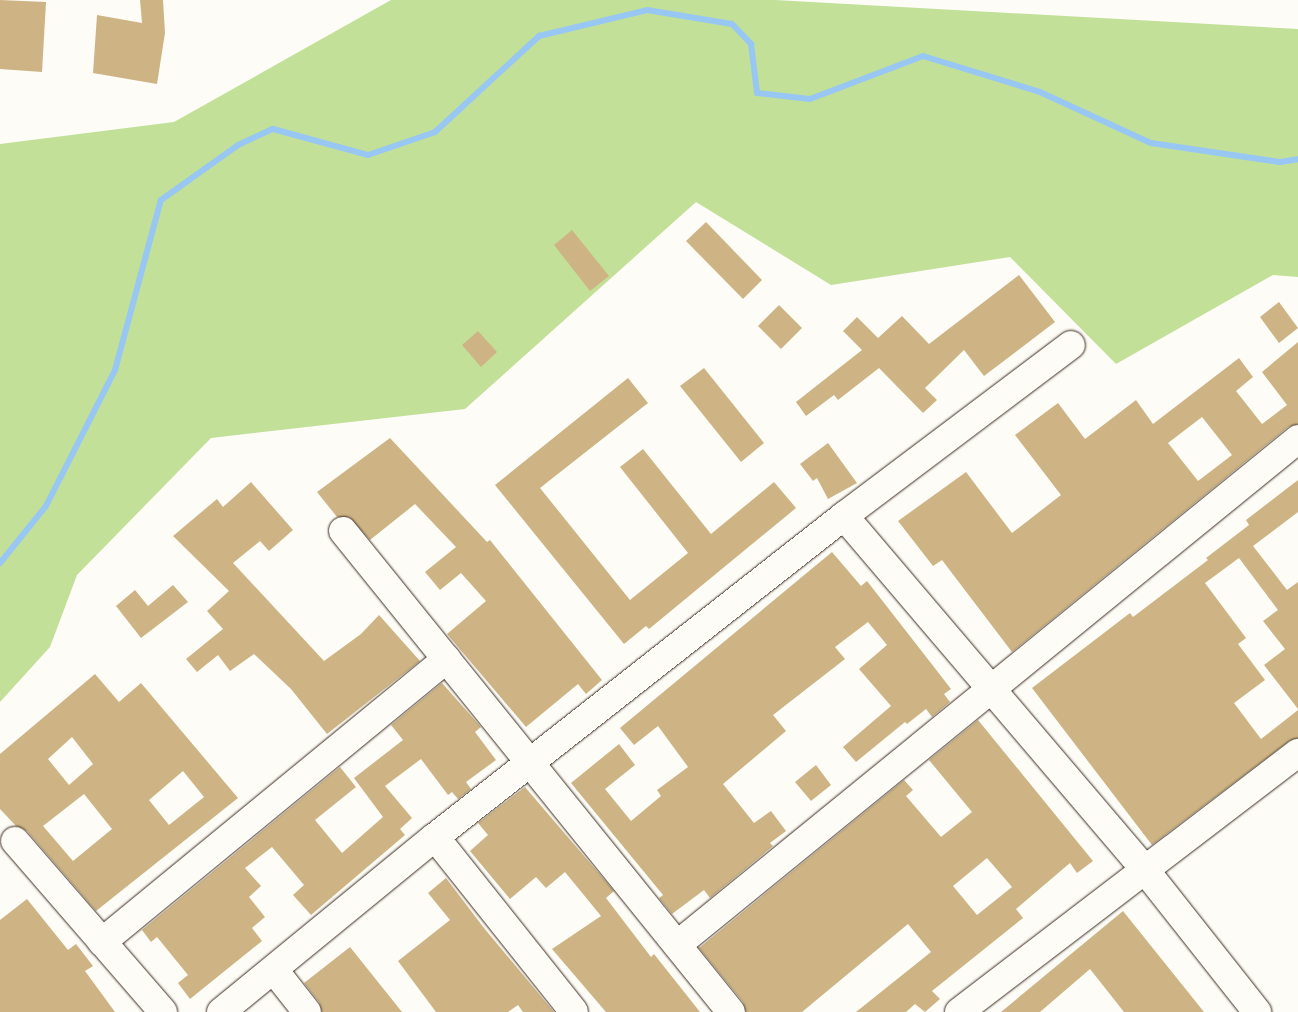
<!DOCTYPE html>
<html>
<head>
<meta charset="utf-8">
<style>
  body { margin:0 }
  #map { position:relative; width:1298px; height:1012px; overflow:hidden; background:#fdfcf7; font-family:Mynerve,sans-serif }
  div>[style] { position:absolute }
  .green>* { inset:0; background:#c2e098 }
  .stream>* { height:6px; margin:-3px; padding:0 3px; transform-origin:3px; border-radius:3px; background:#98c7f3 }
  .building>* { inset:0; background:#ceb484 }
  .roads { filter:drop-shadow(0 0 1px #3b2a1e) drop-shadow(0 0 1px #3b2a1e) }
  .minor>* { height:28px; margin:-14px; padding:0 14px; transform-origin:14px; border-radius:14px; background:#fdfcf7 }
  span { translate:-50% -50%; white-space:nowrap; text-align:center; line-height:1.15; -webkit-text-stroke:4.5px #fdfcf7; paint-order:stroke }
</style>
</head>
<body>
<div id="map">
  <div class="green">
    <i style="clip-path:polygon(391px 0,775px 0,1298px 29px,1298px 277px,1273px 275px,1116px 364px,1010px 257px,831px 285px,696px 202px,465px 409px,211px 438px,77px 575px,50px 647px,0 702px,0 144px,174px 122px)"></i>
  </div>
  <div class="stream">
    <i style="left:0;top:563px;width:73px;rotate:-51.1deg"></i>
    <i style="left:46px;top:506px;width:153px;rotate:-63.1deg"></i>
    <i style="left:115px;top:370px;width:176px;rotate:-74.9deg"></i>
    <i style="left:161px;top:200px;width:95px;rotate:-35.5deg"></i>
    <i style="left:238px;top:145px;width:38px;rotate:-25deg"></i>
    <i style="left:273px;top:129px;width:98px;rotate:15.3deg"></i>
    <i style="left:368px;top:155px;width:71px;rotate:-18.9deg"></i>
    <i style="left:435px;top:132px;width:142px;rotate:-42.7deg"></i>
    <i style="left:539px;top:36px;width:111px;rotate:-13.5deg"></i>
    <i style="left:647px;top:10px;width:86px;rotate:9.4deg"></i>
    <i style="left:732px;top:24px;width:28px;rotate:46deg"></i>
    <i style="left:751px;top:44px;width:49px;rotate:83deg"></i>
    <i style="left:757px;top:93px;width:53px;rotate:6.5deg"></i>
    <i style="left:810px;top:99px;width:121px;rotate:-20.8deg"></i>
    <i style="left:923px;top:56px;width:122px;rotate:17.1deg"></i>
    <i style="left:1040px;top:92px;width:122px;rotate:24.7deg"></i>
    <i style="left:1151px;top:143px;width:130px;rotate:8.4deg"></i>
    <i style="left:1280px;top:162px;width:18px;rotate:-9deg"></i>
  </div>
  <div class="building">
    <i style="clip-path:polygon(0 0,46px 2px,42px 72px,0 69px)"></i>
    <i style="clip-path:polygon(140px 0,163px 0,165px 33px,157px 84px,93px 73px,97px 15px,142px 23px)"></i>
    <i style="clip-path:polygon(706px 222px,762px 280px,743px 299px,686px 241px)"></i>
    <i style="clip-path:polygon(572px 230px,609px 276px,590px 291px,554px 245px)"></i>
    <i style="clip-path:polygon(1019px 275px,1055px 322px,984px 376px,964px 350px,925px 388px,937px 400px,923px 413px,879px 368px,838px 400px,834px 395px,806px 416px,796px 402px,862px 350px,843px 331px,857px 317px,878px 338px,902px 316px,929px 344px)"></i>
    <i style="clip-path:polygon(1279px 302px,1298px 328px,1279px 343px,1260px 317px)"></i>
    <i style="clip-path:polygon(779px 305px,802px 328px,781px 349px,758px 326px)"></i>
    <i style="clip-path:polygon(478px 331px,497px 352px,481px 367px,462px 345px)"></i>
    <i style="clip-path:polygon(evenodd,1298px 342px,1298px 424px,1288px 427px,1012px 652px,942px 560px,933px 566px,898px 521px,966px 472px,1012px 533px,1061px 495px,1015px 435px,1058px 403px,1085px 439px,1136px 400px,1153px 424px,1239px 358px,1253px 377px,1236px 391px,1262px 424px,1287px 405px,1262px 372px,1298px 342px,1202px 417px,1232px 455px,1198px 481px,1168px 443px,1202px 417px)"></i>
    <i style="clip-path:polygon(704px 368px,764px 443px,741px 462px,680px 386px)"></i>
    <i style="clip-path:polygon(628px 378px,648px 403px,540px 488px,630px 600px,688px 553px,620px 467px,643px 449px,711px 534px,774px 482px,796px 508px,649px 629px,646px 626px,624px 644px,495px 485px)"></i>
    <i style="clip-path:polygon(390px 438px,487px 542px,490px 540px,602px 680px,586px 694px,578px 684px,526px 727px,447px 634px,486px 601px,461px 573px,440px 590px,425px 572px,456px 547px,415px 504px,370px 540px,349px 517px,337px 517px,317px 492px)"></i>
    <i style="clip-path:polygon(828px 443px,857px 483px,828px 499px,817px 478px,813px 481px,800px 464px)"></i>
    <i style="clip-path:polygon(1298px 480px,1298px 512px,1253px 546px,1287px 590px,1298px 582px,1298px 709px,1264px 665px,1285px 649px,1263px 621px,1278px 610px,1239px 558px,1205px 583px,1246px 638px,1238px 644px,1265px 680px,1234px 703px,1261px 739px,1298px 710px,1298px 738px,1289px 741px,1152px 845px,1032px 688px,1130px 613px,1133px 617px,1208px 560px,1206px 558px,1249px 525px,1246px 520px)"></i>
    <i style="clip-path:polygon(251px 482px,293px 530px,269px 551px,260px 541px,233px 563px,324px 661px,361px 634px,379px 615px,420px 661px,327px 734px,291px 689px,254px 654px,230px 671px,218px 655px,197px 672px,186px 659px,223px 629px,207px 611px,229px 591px,173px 536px,217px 499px,223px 507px)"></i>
    <i style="clip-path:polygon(832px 552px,861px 586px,867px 581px,934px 667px,951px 689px,944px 694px,950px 702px,932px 717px,926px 709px,907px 724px,905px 722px,856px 762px,843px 747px,891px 706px,859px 669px,887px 645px,868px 622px,835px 647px,845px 659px,773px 715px,786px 731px,723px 784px,754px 823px,771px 811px,786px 831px,770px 843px,773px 846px,710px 898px,704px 890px,672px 914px,659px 898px,663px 895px,571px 783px,619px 744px,635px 765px,605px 789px,631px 821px,661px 796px,657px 790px,688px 767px,658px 726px,634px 745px,620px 728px)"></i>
    <i style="clip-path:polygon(173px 585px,188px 602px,141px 638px,116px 606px,135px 590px,148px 606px)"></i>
    <i style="clip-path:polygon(evenodd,95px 674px,119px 702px,141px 683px,238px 798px,96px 911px,27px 831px,16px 826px,0 809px,0 754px,95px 674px,72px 737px,93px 764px,69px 785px,48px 759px,72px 737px,95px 674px,183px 771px,204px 797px,169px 825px,149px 800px,183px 771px,95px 674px,84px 794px,112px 829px,73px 861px,43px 826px,84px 794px)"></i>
    <i style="clip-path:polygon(442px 683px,481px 727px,475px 732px,496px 760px,466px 782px,471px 789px,458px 799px,452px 792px,448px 795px,421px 759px,385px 786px,412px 818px,400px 829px,405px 835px,311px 915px,293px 895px,304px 885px,272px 847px,245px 868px,261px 886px,249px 897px,265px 917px,252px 928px,262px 941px,190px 999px,178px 983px,188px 975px,157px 937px,151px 942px,142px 930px,340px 767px,356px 787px,315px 820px,342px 853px,383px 817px,354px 778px,403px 740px,391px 725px)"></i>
    <i style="clip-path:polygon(evenodd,978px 720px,1093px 861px,1077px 873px,1070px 863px,1016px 909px,1023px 918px,932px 991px,940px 999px,925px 1012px,915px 1004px,906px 1012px,856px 1012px,931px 952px,908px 924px,802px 1012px,746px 1012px,743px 1002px,699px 948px,904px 780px,913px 790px,906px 796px,941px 837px,972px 812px,929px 760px,978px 720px,987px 858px,1012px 887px,977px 915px,953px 886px,987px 858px)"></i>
    <i style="clip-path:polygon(816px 765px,831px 785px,811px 801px,795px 782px)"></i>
    <i style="clip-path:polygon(525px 787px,614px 891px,606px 898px,651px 957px,654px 954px,700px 1012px,606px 1012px,552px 949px,601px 916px,565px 872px,546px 888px,536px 877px,510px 899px,470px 851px,488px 835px,478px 823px)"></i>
    <i style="clip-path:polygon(446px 878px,484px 928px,554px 1012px,523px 1012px,518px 1005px,508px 1012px,436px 1012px,398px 961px,450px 920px,428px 893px)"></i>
    <i style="clip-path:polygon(27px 899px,68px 950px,76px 944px,93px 966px,85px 971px,115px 1012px,0 1012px,0 920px)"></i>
    <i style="clip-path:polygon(1123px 911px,1204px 1012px,1124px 1012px,1090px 969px,1040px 1012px,1001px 1012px)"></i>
    <i style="clip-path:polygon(350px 947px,402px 1012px,322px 1012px,319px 1002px,304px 983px)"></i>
  </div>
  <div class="roads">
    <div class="minor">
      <i style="left:844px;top:516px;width:465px;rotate:49.6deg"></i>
      <i style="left:1145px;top:870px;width:181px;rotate:51.7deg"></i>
      <i style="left:343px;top:531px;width:618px;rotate:51.11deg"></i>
      <i style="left:435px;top:837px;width:223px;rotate:51.5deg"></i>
      <i style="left:15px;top:841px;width:226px;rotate:49.1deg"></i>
      <i style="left:102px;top:942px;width:446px;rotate:-39.4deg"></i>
      <i style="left:677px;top:945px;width:801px;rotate:-39.17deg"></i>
      <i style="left:274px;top:970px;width:53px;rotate:51.8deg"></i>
      <i style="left:221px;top:1012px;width:276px;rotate:-39.3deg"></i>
      <i style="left:435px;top:837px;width:520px;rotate:-38.13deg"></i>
      <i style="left:844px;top:516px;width:284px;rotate:-37deg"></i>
      <i style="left:959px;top:1012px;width:427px;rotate:-37.4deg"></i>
    </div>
  </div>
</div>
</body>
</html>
